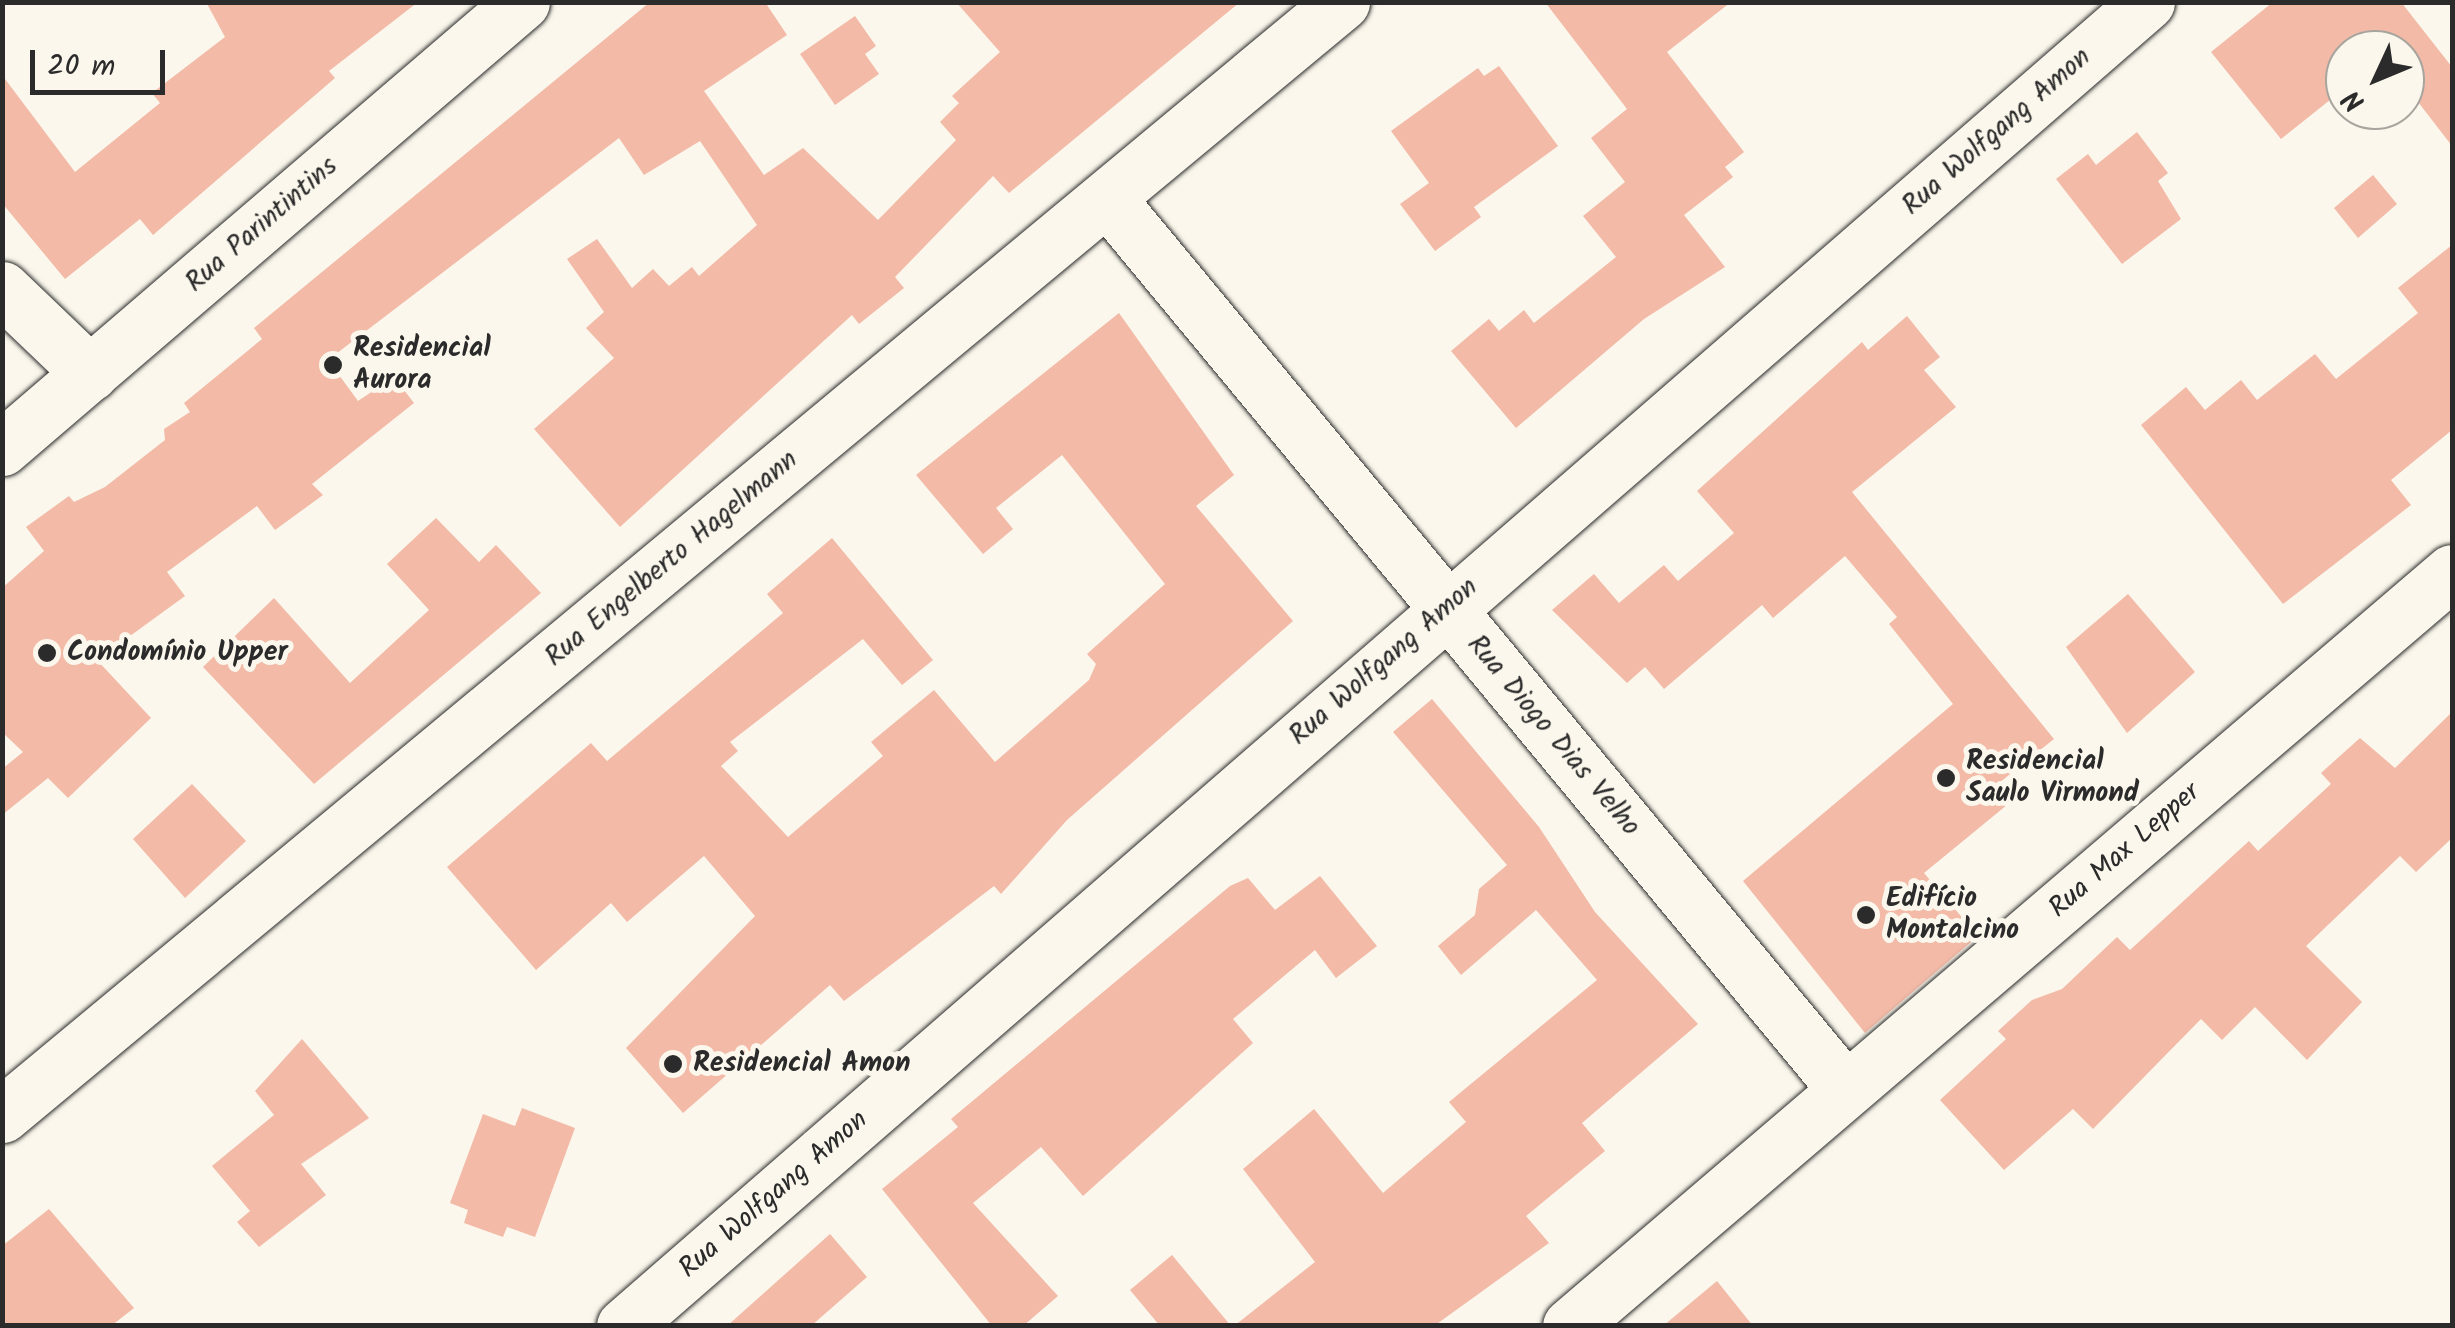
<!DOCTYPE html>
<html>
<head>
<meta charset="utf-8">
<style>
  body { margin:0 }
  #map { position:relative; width:2455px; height:1328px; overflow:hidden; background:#fbf7ec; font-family:Kalam,sans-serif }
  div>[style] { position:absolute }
  .building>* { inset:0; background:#f2baa7 }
  .roads { filter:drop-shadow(0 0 2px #2b2b2b) drop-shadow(0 0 2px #2b2b2b) }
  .minor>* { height:55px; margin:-27.5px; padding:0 27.5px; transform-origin:27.5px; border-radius:27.5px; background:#fbf7ec }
  .dots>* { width:28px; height:28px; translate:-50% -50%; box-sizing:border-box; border:5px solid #fbf7ec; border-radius:50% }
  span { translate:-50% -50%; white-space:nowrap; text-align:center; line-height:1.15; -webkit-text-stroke:10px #fbf7ec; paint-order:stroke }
  .street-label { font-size:28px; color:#2b2b2b }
  .poi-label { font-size:28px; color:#2b2b2b; font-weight:700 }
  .left { translate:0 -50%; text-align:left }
  .frame { position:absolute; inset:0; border:5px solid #2b2b2b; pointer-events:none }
  .north { position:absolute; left:2325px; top:30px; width:100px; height:100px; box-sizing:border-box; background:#fbf7ec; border:2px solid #a8a59f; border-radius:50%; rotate:226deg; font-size:28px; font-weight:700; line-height:40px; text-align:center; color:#2b2b2b }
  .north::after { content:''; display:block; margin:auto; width:35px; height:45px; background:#2b2b2b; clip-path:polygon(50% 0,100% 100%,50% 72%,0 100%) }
  .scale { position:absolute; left:30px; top:50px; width:135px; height:45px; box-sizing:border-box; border:5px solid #2b2b2b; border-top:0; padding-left:12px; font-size:30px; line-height:35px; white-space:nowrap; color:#2b2b2b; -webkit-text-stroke:8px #fbf7ec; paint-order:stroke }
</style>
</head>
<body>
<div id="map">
  <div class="building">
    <i style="clip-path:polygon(206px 2px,418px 2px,329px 71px,335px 78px,153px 235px,140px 219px,65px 279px,2px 203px,2px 75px,75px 172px,160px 103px,152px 93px,225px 37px)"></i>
    <i style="clip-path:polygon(650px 2px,765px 2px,787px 35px,704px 91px,764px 175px,803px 148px,878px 220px,956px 140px,940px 122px,959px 103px,952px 96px,1000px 52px,956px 2px,1240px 2px,1009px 193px,993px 176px,895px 277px,904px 288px,859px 324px,852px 315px,620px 527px,534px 429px,614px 358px,586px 328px,604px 312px,567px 259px,597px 239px,632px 288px,653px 269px,669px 286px,692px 267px,699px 276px,757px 225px,700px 141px,644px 175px,619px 138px,328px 360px,358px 401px,394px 377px,414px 403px,312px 484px,323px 495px,275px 530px,257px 506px,167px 572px,185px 596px,97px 660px,151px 718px,68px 798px,48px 778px,2px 815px,2px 769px,23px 752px,2px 732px,2px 588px,44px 551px,26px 527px,69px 496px,74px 502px,105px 487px,165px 440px,164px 429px,190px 412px,184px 403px,262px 339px,254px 328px)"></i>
    <i style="clip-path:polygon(1545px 2px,1731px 2px,1667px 52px,1744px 152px,1725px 167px,1733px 177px,1684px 215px,1725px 267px,1644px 319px,1516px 428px,1451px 351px,1489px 319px,1499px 331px,1524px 310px,1534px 323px,1616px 257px,1583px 216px,1625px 182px,1591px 138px,1627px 109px)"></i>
    <i style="clip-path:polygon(2273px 2px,2401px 2px,2452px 67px,2452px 146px,2405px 85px,2405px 50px,2345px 50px,2345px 88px,2281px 139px,2211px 52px)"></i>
    <i style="clip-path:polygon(855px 16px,876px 46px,865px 54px,879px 74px,835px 105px,800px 54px)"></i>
    <i style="clip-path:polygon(1499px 66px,1558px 146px,1474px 207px,1481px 217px,1435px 251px,1400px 204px,1429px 183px,1391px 131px,1478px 68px,1484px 76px)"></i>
    <i style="clip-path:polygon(2137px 132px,2168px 173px,2158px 181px,2181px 219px,2122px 264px,2056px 179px,2088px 154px,2096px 165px)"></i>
    <i style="clip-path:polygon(2373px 175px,2397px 204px,2358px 238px,2334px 208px)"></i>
    <i style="clip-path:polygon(2452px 245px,2452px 430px,2391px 480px,2411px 505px,2283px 604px,2141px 425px,2186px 387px,2205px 410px,2241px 380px,2257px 400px,2315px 354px,2336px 379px,2418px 313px,2398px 288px)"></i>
    <i style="clip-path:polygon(1119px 313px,1234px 475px,1196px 506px,1293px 621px,1067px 820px,1001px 894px,994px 886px,844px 1001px,830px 985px,683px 1113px,626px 1048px,755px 916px,704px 856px,627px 922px,611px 903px,536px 970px,447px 867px,591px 743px,607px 761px,783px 613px,767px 594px,832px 538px,933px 660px,902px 685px,863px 639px,730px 742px,738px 751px,721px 766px,788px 837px,883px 756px,871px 742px,934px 690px,995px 762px,1089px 680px,1096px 664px,1087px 654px,1165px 584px,1062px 455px,996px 508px,1013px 529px,983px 554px,916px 475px)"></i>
    <i style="clip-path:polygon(1907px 316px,1940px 357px,1924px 370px,1956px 407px,1852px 492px,2054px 739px,1999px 783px,2013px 800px,1924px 873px,1978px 936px,1865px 1033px,1743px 881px,1953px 704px,1889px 624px,1897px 617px,1845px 556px,1773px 618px,1762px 605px,1664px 689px,1645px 667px,1627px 683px,1552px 610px,1594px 574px,1619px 603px,1664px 565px,1678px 581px,1734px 533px,1697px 491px,1862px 342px,1868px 350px)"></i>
    <i style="clip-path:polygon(436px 518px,479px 562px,496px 545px,541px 593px,314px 784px,203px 667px,274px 598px,350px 683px,429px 610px,387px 564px)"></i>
    <i style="clip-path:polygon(2128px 594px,2195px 672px,2127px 733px,2066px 647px)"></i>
    <i style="clip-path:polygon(1432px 699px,1539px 827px,1595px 912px,1698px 1024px,1582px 1123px,1605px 1151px,1526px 1216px,1549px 1243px,1434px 1326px,1234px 1326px,1315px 1262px,1243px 1169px,1314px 1109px,1383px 1193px,1466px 1122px,1449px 1102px,1597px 980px,1536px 910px,1461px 975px,1438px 946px,1475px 915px,1479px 889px,1507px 865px,1393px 732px)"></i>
    <i style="clip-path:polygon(2452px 712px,2452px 838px,2416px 872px,2400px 856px,2306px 946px,2362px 1002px,2307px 1060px,2255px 1007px,2222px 1040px,2201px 1019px,2093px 1129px,2073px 1109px,2004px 1170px,1940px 1100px,2006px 1039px,1998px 1031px,2032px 1000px,2062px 989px,2117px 937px,2130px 950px,2249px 841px,2258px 851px,2331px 784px,2321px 773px,2360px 738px,2395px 768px)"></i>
    <i style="clip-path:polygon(192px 784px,246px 841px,185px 898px,133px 839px)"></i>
    <i style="clip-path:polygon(1320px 876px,1377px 946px,1336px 978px,1315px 950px,1233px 1019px,1253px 1043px,1083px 1196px,1041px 1147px,973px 1203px,1058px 1296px,1023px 1326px,992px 1326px,882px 1189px,958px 1127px,951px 1119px,1230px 886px,1248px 878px,1275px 910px)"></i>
    <i style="clip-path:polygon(302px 1039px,369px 1118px,301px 1164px,326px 1195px,259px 1247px,237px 1222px,250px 1211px,212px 1166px,274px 1115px,255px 1091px)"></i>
    <i style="clip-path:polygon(522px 1108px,575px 1128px,535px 1237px,507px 1227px,503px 1237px,464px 1223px,468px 1210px,450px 1203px,483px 1114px,515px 1126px)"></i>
    <i style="clip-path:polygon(49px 1209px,134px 1308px,111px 1326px,2px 1326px,2px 1246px)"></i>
    <i style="clip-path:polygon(830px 1234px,867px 1277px,811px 1326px,727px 1326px)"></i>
    <i style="clip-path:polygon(1172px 1255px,1231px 1326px,1160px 1326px,1130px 1290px)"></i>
    <i style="clip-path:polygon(1717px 1281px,1753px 1326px,1663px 1326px)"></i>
  </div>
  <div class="roads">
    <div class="minor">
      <i style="left:1107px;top:198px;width:1158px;rotate:50.36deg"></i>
      <i style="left:2px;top:289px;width:122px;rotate:43.7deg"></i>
      <i style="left:2px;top:448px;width:685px;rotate:-40.62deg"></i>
      <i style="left:2px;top:1115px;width:1742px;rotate:-39.71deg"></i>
      <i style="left:624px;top:1326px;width:2018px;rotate:-41deg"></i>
      <i style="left:1570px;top:1326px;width:1160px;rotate:-40.53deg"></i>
    </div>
  </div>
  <div class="dots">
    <i style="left:333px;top:365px;background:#2b2b2b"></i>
    <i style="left:47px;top:653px;background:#2b2b2b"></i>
    <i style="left:1946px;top:778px;background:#2b2b2b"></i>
    <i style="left:1866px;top:915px;background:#2b2b2b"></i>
    <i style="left:673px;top:1064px;background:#2b2b2b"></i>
  </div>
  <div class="street-label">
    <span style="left:1997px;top:132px;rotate:-41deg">Rua Wolfgang Amon</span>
    <span style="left:262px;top:225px;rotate:-41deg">Rua Parintintins</span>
    <span style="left:672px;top:559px;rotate:-40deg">Rua Engelberto Hagelmann</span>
    <span style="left:1384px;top:662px;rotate:-41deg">Rua Wolfgang Amon</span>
    <span style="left:1553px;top:736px;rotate:50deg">Rua Diogo Dias Velho</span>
    <span style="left:2125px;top:851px;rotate:-41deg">Rua Max Lepper</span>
    <span style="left:774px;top:1195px;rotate:-41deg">Rua Wolfgang Amon</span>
  </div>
  <div class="poi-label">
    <span class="left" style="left:353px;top:365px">Residencial<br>Aurora</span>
    <span class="left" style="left:67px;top:653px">Condomínio Upper</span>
    <span class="left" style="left:1966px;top:778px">Residencial<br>Saulo Virmond</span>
    <span class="left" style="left:1886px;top:915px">Edifício<br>Montalcino</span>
    <span class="left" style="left:693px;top:1064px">Residencial Amon</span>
  </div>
  <div class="frame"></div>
  <div class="north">N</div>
  <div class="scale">20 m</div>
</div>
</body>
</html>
